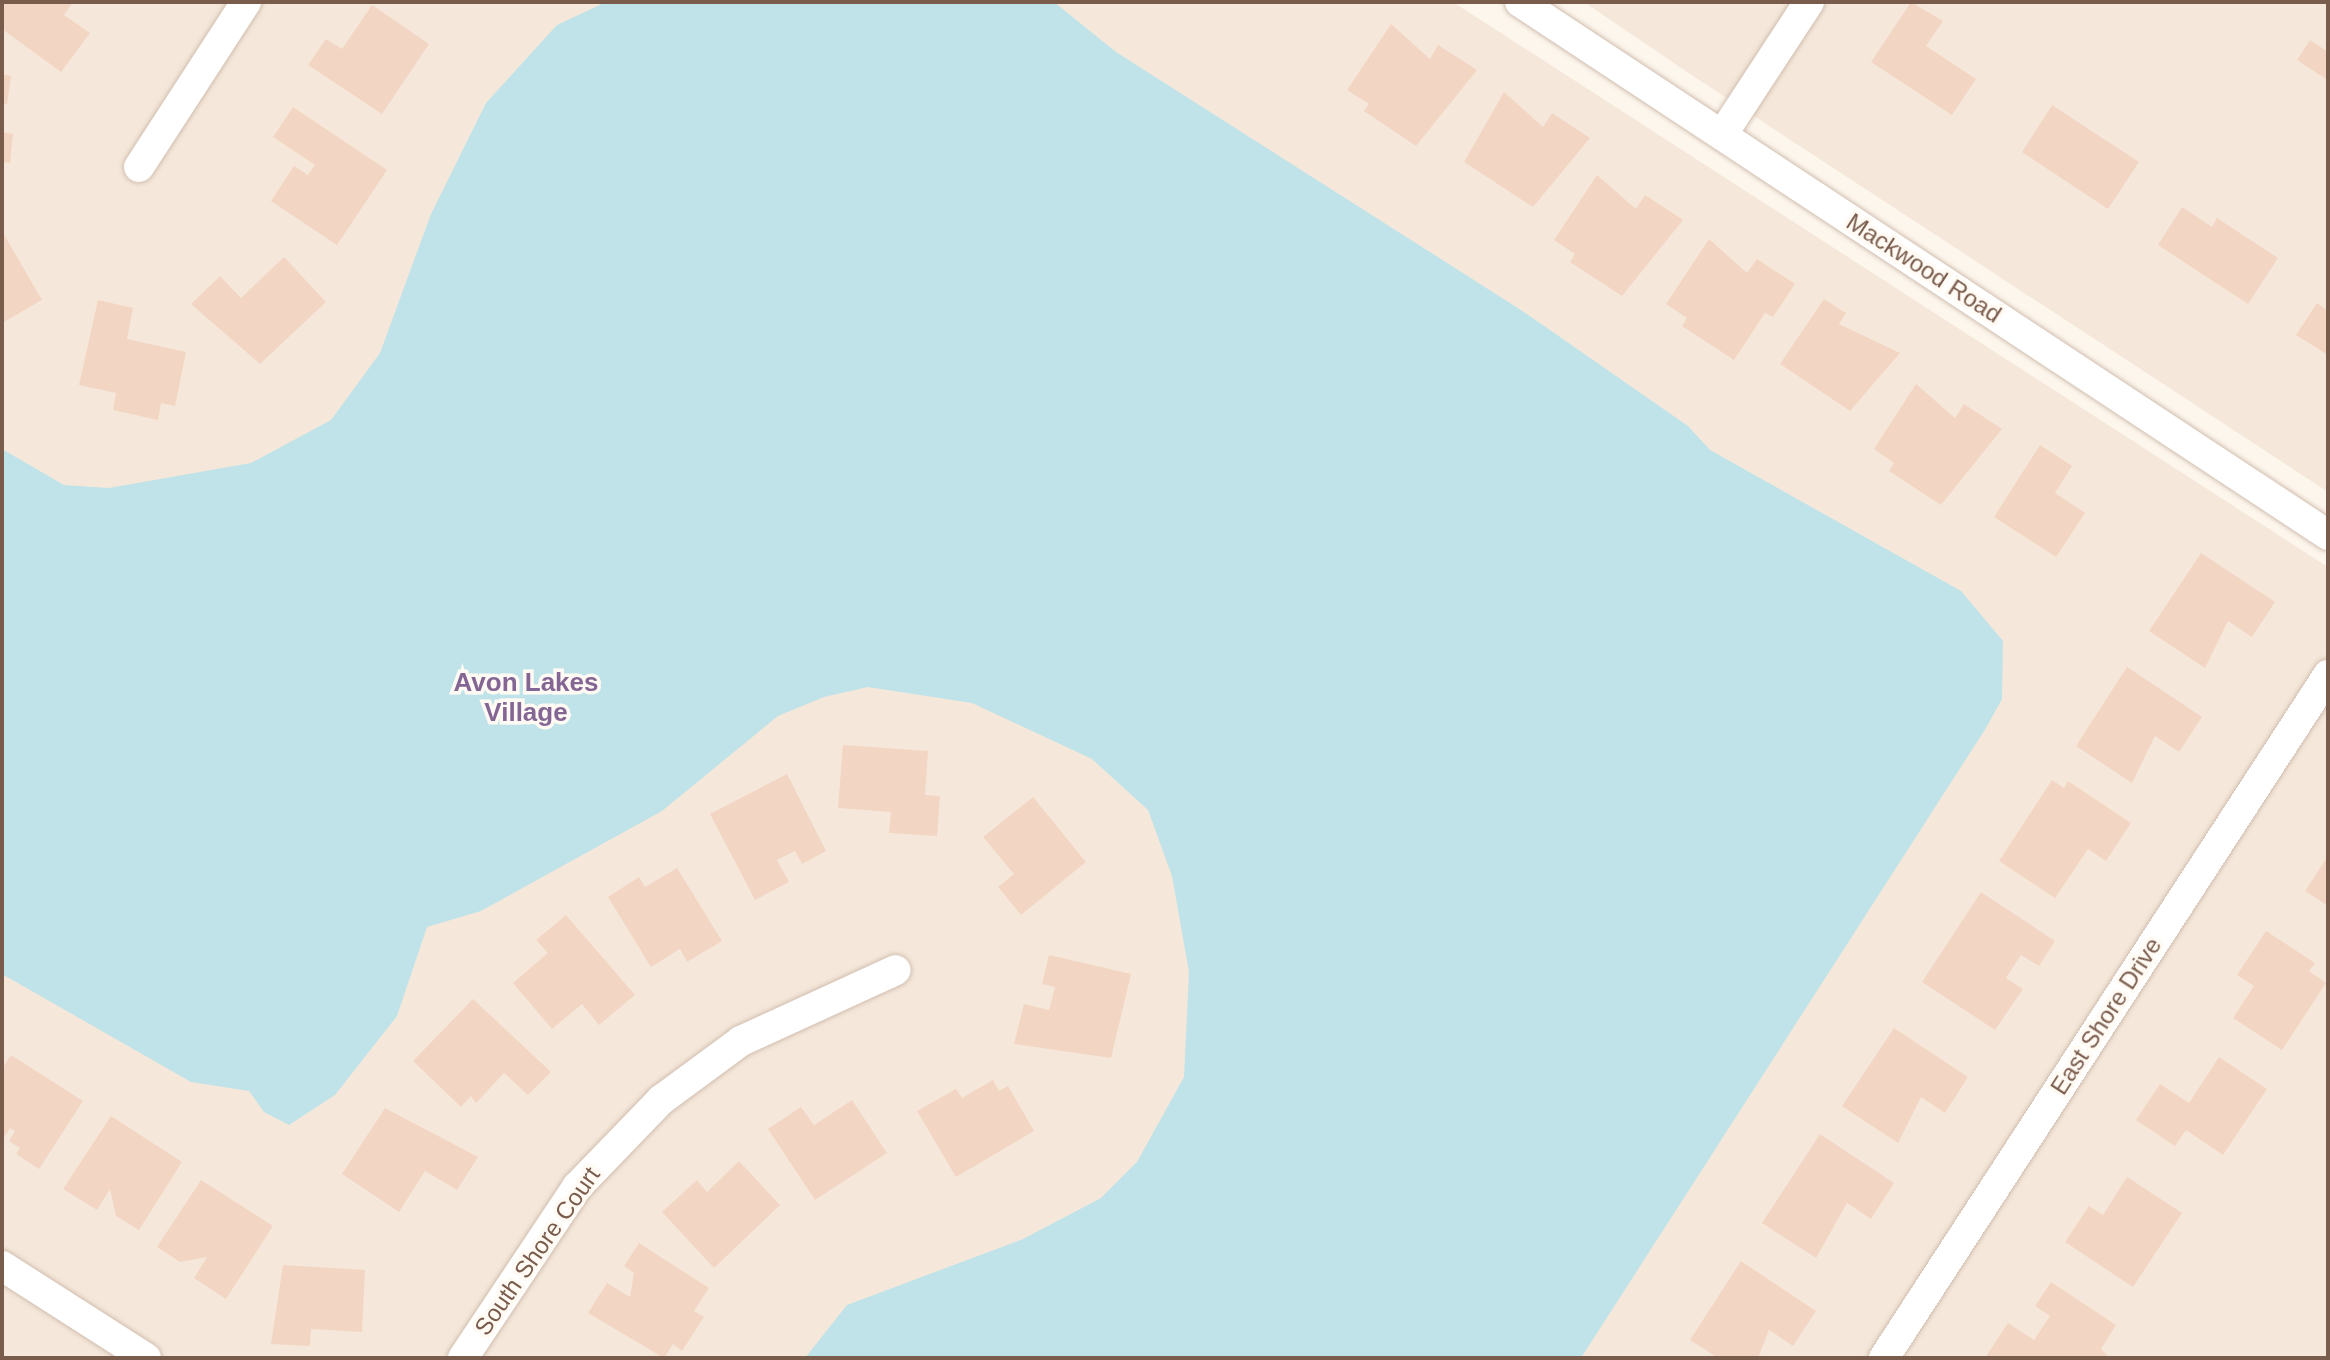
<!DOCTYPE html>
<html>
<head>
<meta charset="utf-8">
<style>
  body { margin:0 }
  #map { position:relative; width:2330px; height:1360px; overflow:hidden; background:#fdf6ec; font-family:Arial,sans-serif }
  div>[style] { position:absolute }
  .residential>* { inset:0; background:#f5e8da }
  .water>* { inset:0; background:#bfe3e8 }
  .building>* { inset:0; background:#f3d5c3 }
  .roads { filter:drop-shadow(0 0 2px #d1beb0) drop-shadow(0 0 2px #d1beb0) }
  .minor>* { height:30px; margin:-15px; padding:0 15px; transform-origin:15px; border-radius:15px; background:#fff }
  span { translate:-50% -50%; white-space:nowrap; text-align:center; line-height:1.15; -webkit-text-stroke:7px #fffaf3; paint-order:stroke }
  .street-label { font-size:24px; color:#7a5c4d }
  .neighbourhood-label { font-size:26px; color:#846695; font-weight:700 }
  .frame { position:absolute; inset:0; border:4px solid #7a5c4d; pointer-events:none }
</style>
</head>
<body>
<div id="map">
  <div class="residential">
    <i style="clip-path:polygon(2px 2px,1453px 2px,2328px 567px,2328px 1358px,2px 1358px)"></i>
    <i style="clip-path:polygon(1584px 2px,2328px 2px,2328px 492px,1690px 74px)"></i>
  </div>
  <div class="water">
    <i style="clip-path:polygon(606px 2px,1054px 2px,1116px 52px,1524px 312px,1688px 426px,1710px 450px,1961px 591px,2003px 641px,2002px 699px,1986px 728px,1581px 1358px,805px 1358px,847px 1305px,1023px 1239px,1101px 1198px,1137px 1162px,1184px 1077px,1189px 972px,1172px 876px,1148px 810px,1092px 759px,972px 703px,868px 687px,824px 697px,778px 716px,662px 811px,481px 911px,427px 927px,397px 1016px,335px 1095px,289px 1125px,264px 1112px,249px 1091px,191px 1082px,2px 974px,2px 449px,64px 485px,109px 488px,251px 463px,331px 420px,380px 353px,431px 214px,486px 103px,557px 25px)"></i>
  </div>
  <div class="building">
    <i style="clip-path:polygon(2px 2px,73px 2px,64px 15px,90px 33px,61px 72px,2px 29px)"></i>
    <i style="clip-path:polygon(1911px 2px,1943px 21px,1926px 46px,1976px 79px,1952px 115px,1871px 62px)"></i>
    <i style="clip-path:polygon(372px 5px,429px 44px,382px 114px,308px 65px,326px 39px,342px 49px)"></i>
    <i style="clip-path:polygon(1391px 24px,1430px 59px,1438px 45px,1477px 70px,1416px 146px,1364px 111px,1369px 104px,1347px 90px)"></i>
    <i style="clip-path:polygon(2310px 40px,2328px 52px,2326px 79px,2297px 60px)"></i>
    <i style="clip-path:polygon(2px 74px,11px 76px,7px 104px,2px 103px)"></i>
    <i style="clip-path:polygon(1504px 92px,1543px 127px,1552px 113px,1590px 138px,1533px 207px,1464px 162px)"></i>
    <i style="clip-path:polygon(2052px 105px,2139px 162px,2108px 209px,2022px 152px)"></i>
    <i style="clip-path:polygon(293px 107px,387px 170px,337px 245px,271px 201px,294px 166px,308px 175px,315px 165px,273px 137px)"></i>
    <i style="clip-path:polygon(2px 132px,13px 134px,10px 163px,2px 162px)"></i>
    <i style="clip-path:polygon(1597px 175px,1636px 209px,1645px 195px,1683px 220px,1622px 296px,1570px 262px,1575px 254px,1554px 240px)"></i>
    <i style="clip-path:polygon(2182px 207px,2212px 227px,2217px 218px,2278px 258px,2248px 304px,2158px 245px)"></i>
    <i style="clip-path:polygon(2px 231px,42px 300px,2px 323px)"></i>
    <i style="clip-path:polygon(1709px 239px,1747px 273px,1757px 259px,1795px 284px,1773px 317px,1765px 313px,1734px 360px,1682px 326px,1687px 318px,1666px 304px)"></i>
    <i style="clip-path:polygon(284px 257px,326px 302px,260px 364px,191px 304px,220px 276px,241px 298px)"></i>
    <i style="clip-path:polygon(1824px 299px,1846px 313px,1839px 324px,1900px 353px,1850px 411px,1780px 364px)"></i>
    <i style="clip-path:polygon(98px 300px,133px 308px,127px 339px,186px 352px,175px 406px,161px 403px,158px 420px,113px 410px,116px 393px,79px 385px)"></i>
    <i style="clip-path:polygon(2317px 303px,2328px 311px,2328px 355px,2296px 335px)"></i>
    <i style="clip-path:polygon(1916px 384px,1955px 418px,1964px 404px,2002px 429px,1941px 505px,1889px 471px,1894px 463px,1874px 449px)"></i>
    <i style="clip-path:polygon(2040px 445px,2072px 466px,2055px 493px,2085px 513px,2056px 557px,1994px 517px)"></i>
    <i style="clip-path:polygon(2201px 553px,2275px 602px,2252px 637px,2228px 621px,2205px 668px,2149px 631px)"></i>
    <i style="clip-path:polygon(2127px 667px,2202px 717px,2179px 752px,2155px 736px,2132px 783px,2076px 746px)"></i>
    <i style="clip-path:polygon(843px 745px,928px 751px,925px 795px,940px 796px,937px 836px,889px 833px,891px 812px,838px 808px)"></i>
    <i style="clip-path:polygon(787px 774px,826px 851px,802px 864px,795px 851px,777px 860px,789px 882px,755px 900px,710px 814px)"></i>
    <i style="clip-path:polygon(2052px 780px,2064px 788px,2068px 781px,2131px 823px,2106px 861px,2088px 849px,2055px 898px,1999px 861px)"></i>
    <i style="clip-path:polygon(1033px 797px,1086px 862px,1021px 915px,998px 887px,1014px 874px,983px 837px)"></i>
    <i style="clip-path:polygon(2328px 856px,2328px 906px,2305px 891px)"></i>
    <i style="clip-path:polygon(677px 868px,722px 941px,687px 962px,680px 949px,651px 967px,608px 897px,639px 877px,645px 887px)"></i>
    <i style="clip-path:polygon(1981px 892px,2055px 941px,2039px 966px,2021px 955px,2006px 978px,2023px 989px,1995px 1030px,1922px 982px)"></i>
    <i style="clip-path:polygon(566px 915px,635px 995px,599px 1025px,582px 1004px,552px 1029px,513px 983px,548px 953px,536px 940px)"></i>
    <i style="clip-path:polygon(2266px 931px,2315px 963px,2309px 971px,2326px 983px,2282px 1050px,2233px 1018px,2254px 986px,2237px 975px)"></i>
    <i style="clip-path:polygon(1049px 955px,1131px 974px,1111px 1058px,1014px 1044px,1024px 1004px,1049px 1010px,1055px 987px,1042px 984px)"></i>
    <i style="clip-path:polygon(473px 999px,551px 1072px,528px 1095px,504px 1073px,476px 1103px,471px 1096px,461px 1107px,413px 1061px)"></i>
    <i style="clip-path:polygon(1894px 1028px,1968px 1077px,1945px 1113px,1921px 1097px,1898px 1143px,1842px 1106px)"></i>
    <i style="clip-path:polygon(11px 1055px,83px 1101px,39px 1169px,16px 1154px,20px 1148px,9px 1141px,15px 1131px,10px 1128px,2px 1140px,2px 1069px)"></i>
    <i style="clip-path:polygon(2219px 1057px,2267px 1089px,2223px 1155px,2186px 1130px,2175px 1146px,2136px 1120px,2160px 1084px,2189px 1103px)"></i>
    <i style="clip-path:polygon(993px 1080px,999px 1091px,1008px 1086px,1034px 1131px,956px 1177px,917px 1111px,956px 1089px,962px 1098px)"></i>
    <i style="clip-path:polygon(852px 1100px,887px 1153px,815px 1200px,768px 1129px,801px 1107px,814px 1125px)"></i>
    <i style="clip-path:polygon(385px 1108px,478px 1157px,457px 1190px,425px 1171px,399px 1212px,342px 1174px)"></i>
    <i style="clip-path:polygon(111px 1116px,182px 1162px,139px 1230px,116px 1216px,110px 1189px,97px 1210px,63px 1189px)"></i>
    <i style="clip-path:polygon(1820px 1134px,1894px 1183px,1871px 1219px,1847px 1203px,1816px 1258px,1762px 1223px)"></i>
    <i style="clip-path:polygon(739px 1161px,780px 1205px,714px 1268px,662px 1212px,697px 1180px,707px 1192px)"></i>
    <i style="clip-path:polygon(2127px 1177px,2182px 1213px,2133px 1287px,2065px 1242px,2089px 1206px,2103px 1215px)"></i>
    <i style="clip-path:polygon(201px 1180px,273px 1226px,226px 1299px,194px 1278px,207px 1257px,180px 1262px,157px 1247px)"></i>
    <i style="clip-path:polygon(639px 1243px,709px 1288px,694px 1311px,704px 1317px,682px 1351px,673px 1344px,664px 1358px,588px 1313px,607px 1283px,630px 1297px,634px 1273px,624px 1266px)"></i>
    <i style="clip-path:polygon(1741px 1261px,1816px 1311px,1793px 1346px,1769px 1330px,1758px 1358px,1718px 1358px,1690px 1340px)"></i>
    <i style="clip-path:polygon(283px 1265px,365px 1270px,362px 1332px,311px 1329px,310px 1346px,271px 1344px)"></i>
    <i style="clip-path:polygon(2051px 1282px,2116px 1325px,2101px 1349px,2110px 1358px,1985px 1358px,2008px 1323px,2034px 1340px,2050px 1316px,2035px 1306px)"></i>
  </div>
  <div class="roads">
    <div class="minor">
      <i style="left:1520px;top:2px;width:968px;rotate:33.41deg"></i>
      <i style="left:1722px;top:135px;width:159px;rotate:-56.8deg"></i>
      <i style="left:139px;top:167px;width:197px;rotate:-57deg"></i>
      <i style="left:2px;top:1266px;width:171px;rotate:32.6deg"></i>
      <i style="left:463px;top:1358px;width:206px;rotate:-56.3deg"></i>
      <i style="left:577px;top:1187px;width:121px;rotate:-46deg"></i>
      <i style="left:661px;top:1100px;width:99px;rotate:-36.4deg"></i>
      <i style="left:741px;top:1041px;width:170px;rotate:-24.6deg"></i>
      <i style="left:1884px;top:1358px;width:815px;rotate:-56.97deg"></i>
    </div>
  </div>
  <div class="street-label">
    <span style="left:1924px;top:268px;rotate:33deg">Mackwood Road</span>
    <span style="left:2106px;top:1016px;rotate:-57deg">East Shore Drive</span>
    <span style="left:537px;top:1251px;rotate:-55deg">South Shore Court</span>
  </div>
  <div class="neighbourhood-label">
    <span style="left:526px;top:698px">Avon Lakes<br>Village</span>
  </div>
  <div class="frame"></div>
</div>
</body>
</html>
